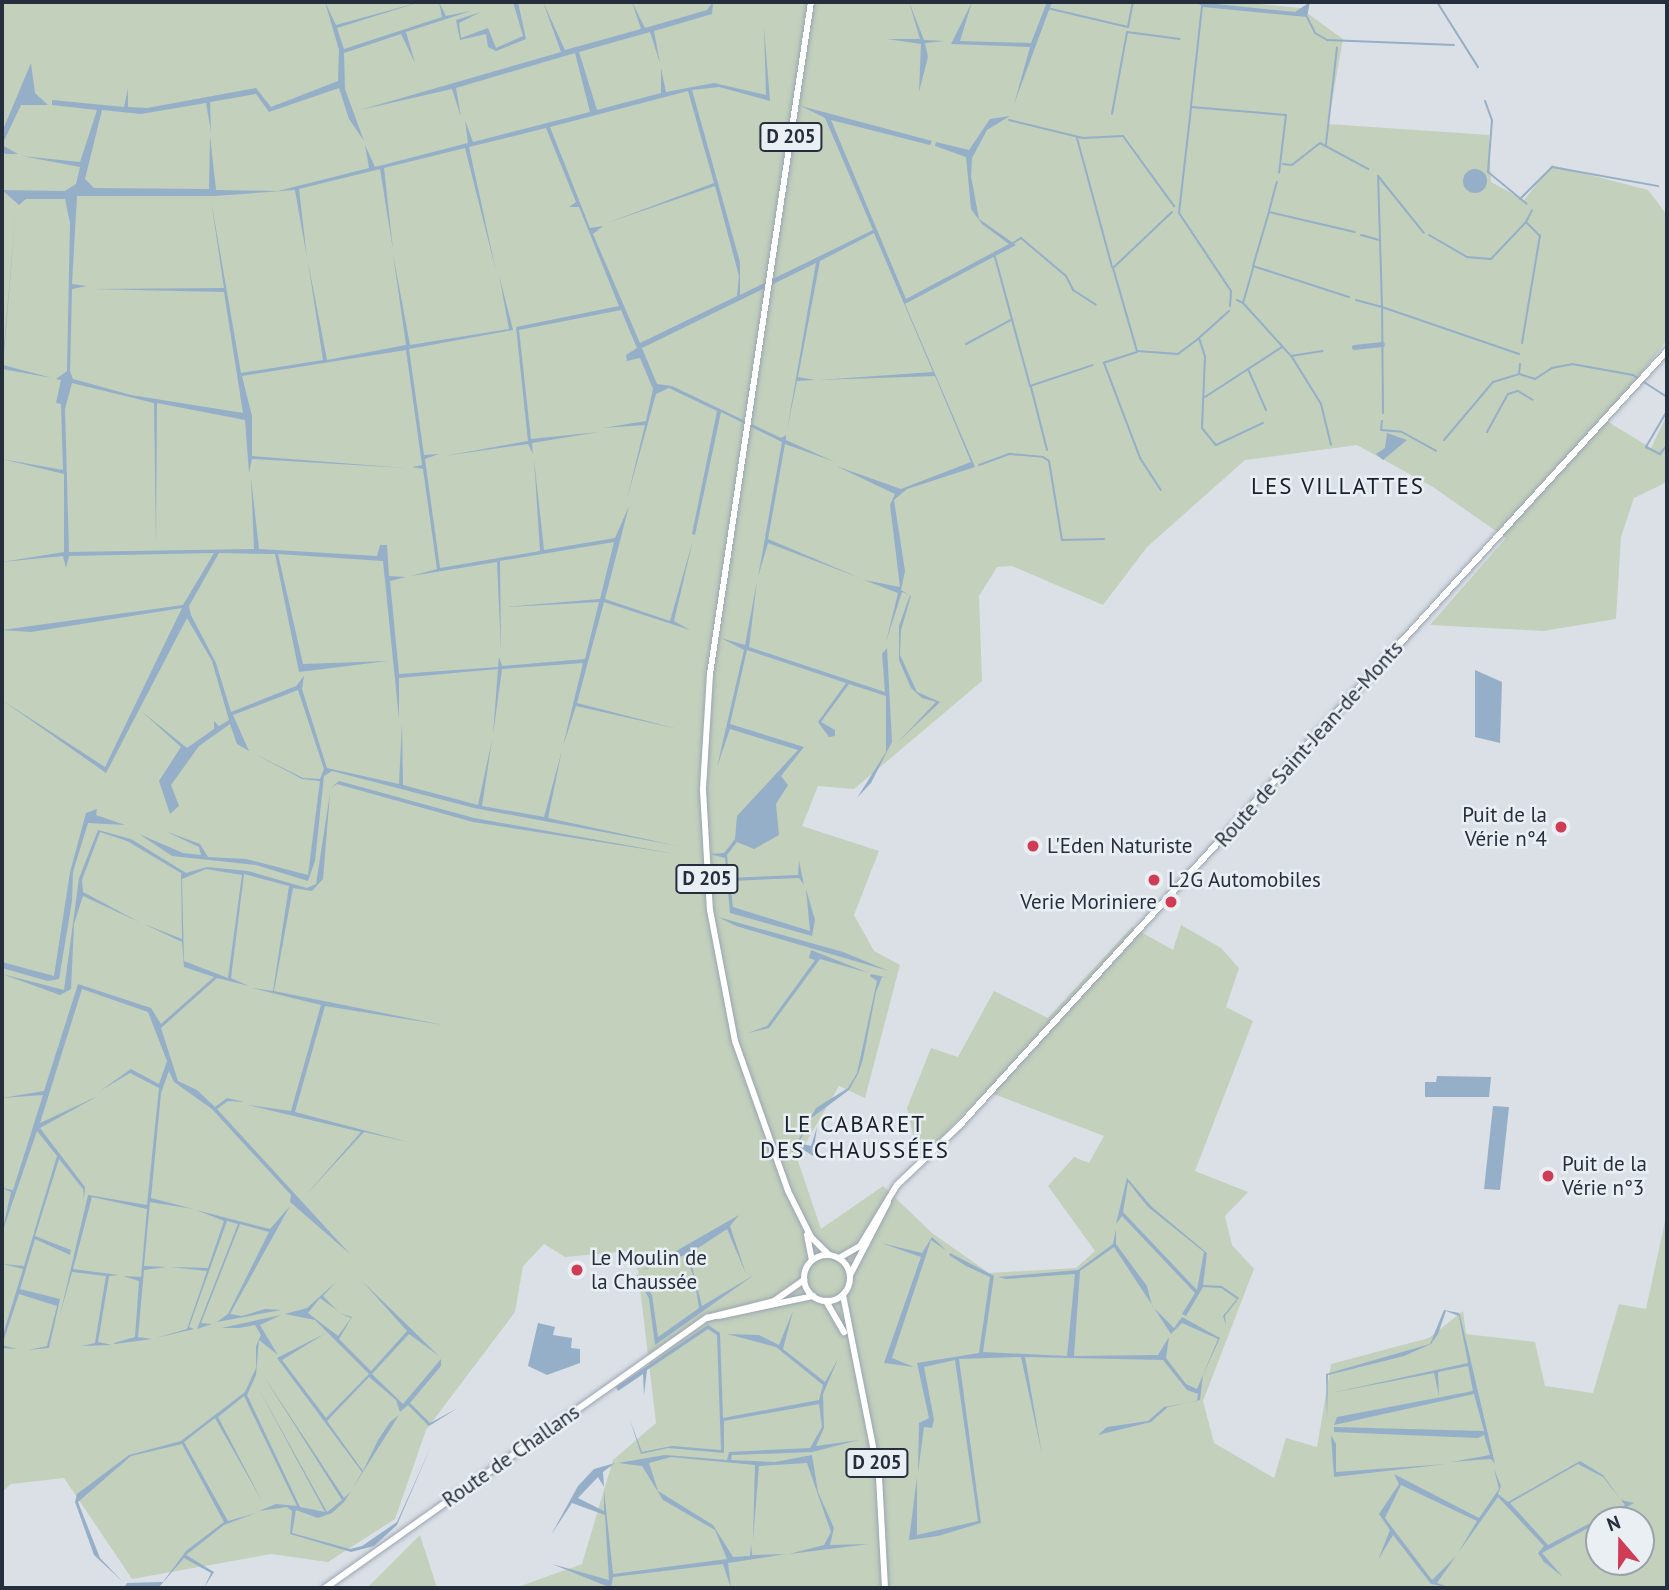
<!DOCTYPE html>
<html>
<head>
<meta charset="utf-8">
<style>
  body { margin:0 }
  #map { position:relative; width:1669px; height:1590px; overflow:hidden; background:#dbe0e6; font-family:"PT Sans",sans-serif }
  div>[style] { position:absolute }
  .green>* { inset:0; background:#c2d0bc }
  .water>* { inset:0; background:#95afc8 }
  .round { border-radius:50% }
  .stream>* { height:2px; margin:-1px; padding:0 1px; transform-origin:1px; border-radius:1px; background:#95afc8 }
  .canal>* { height:5px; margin:-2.5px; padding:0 2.5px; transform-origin:2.5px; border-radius:2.5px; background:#95afc8 }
  .roads { filter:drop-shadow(0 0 2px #9aa4b2) drop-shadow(0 0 2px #9aa4b2) }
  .secondary>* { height:6px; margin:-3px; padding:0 3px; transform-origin:3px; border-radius:3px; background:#fff }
  .primary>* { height:6px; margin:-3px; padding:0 3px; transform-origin:3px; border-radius:3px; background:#fff }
  .primary>.ring { margin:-3px; padding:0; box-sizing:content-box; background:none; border:6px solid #fff; border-radius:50% }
  .dots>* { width:19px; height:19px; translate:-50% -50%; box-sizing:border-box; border:4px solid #eaeff4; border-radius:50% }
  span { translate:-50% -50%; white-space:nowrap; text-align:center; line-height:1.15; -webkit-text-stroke:5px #eaeff4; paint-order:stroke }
  .shield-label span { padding:2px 5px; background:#eaeff4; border:2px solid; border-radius:5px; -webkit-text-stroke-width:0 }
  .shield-label { font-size:19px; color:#252e3c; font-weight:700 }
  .street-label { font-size:21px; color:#252e3c }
  .poi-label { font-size:21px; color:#252e3c }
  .right { translate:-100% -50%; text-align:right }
  .left { translate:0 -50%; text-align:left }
  .neighbourhood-label { font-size:23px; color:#181f2d; letter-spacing:2px }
  .frame { position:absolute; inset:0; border:4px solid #252e3c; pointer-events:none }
  .north { position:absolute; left:1585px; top:1506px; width:70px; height:70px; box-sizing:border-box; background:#eaeff4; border:2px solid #9ba2aa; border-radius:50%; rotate:340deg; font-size:19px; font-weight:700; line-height:28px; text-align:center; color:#252e3c }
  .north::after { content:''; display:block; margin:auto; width:24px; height:32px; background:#d03b55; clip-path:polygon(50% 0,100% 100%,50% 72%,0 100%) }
</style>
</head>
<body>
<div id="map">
  <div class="green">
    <i style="clip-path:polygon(evenodd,2px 2px,1238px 2px,1300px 8px,1343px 39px,1328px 124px,1489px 135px,1491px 182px,1524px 200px,1552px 165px,1648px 190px,1667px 215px,1667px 340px,1605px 420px,1651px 448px,1667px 415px,1667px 482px,1634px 498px,1621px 537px,1616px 619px,1543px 631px,1430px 625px,1506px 538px,1433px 487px,1357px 445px,1245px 460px,1147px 547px,1103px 605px,1012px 566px,997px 567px,979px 596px,982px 681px,854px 789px,818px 786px,802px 826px,879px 851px,854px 915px,874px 951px,900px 965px,865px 1098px,839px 1086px,797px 1158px,821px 1229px,883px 1186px,932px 1233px,989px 1273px,1076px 1268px,1095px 1251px,1048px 1186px,1074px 1157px,1089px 1163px,1104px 1136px,986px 1091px,928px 1151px,915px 1143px,907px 1108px,931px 1048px,958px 1057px,994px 991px,1048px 1018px,1132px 927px,1173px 950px,1181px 925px,1221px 948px,1239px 968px,1226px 1007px,1253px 1021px,1195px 1171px,1248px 1192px,1225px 1216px,1232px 1245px,1254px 1269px,1203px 1401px,1214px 1443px,1274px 1478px,1286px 1438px,1317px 1447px,1331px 1364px,1429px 1338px,1463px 1311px,1466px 1334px,1535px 1342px,1545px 1386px,1593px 1393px,1619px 1304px,1646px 1309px,1667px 1212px,1667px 1588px,515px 1588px,582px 1564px,613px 1460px,656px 1423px,638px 1271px,629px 1251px,565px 1257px,544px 1244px,523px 1266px,515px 1312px,426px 1430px,395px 1519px,328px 1562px,271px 1554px,132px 1579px,64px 1478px,11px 1484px,2px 1492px,2px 2px,1599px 1520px,1641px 1520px,1641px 1562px,1599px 1562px,1599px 1520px)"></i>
    <i style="clip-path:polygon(420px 1535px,437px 1588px,367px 1588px)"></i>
  </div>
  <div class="water">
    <i style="clip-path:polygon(evenodd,325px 2px,336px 25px,420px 2px,337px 28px,344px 49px,442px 17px,439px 2px,446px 16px,471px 11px,406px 32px,415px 63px,401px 34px,344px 53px,345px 89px,364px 141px,349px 119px,339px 88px,269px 112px,256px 94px,210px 102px,211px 132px,206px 103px,141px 114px,102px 110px,85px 179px,94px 188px,209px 189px,210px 136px,216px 190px,278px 191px,369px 168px,365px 145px,375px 167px,468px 143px,465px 120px,473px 142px,590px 112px,575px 53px,456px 88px,461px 117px,452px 89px,360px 110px,561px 52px,543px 2px,565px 50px,641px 29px,632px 2px,645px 28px,707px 10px,713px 2px,712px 14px,654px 31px,660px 63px,650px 32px,579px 52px,597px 110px,661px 93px,661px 68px,666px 92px,714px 83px,766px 95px,764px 27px,770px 101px,719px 87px,692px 90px,740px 262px,740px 295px,873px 230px,825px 118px,801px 106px,932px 141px,930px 145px,831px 120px,906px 299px,1009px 244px,982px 224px,971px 209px,966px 157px,935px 146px,936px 142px,969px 150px,990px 119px,1010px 116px,987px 130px,972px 158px,971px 176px,979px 219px,1016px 245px,905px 304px,975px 467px,907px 489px,894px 500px,905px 571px,901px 590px,911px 596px,901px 630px,900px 655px,917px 692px,940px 702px,898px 742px,936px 702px,922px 698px,911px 688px,899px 660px,899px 626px,910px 595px,902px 592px,886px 642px,898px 593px,864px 580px,900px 587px,890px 505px,895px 494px,836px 466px,901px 489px,971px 462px,935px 376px,819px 380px,933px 372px,874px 233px,820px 261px,798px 377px,815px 380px,797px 381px,787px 430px,816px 263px,642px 348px,657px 384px,672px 386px,781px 438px,786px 435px,786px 440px,835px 462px,785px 444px,768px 539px,860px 578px,768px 543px,758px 577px,782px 442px,721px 412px,695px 535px,692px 534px,717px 411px,669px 388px,656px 394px,627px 499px,645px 425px,603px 428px,646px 421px,653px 389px,640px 358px,627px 361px,626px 355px,637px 348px,621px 310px,519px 330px,531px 439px,599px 432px,532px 443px,533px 454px,528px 444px,444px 456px,528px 441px,516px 327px,619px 306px,579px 207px,569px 207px,576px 202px,546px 128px,469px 147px,496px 271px,465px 148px,384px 168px,393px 250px,380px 169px,299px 189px,307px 258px,295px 190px,215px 196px,77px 196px,72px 284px,87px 286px,72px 289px,70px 371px,73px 379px,131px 395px,243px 413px,224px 292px,91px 289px,224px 288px,211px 200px,241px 373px,323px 360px,308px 262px,327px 360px,406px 345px,393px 254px,410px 345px,509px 329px,499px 275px,513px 330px,409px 349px,424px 455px,439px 454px,425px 459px,440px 568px,540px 551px,534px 459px,544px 550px,615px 538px,629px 506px,605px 599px,670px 621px,693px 540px,674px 621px,690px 630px,604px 602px,577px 703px,678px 729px,576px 706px,563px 746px,583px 663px,502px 669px,493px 735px,498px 669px,399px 678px,399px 719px,383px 561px,278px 554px,303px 664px,388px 661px,299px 672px,275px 554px,219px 553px,189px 606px,191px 615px,216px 663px,231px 712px,296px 686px,304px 676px,302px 689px,327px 768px,399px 784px,402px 723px,403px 785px,478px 805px,492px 740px,482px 806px,544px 817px,562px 750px,548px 818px,678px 846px,474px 808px,332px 771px,324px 776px,315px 861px,308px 881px,256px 865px,172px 856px,139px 834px,183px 853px,201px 855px,199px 847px,165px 831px,200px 844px,208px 857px,246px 859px,308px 875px,320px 781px,302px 779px,253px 753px,303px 778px,320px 779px,324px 769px,298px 690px,233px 715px,249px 751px,237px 744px,230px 724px,199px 746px,171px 785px,179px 806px,170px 814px,159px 781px,181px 747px,140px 710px,187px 748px,214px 729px,214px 721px,219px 726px,229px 720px,212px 661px,187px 618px,106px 773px,2px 700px,105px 767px,182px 608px,31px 632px,2px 630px,183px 605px,214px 553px,69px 556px,66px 568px,63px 556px,2px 562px,64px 552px,64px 474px,2px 459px,63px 470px,61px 404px,56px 403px,61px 380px,56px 379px,67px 371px,70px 223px,65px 199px,26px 199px,19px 205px,2px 190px,65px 191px,76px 184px,80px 167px,22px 156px,80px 162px,97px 110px,52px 105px,52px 100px,124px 107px,128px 88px,128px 107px,147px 108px,256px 88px,271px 107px,338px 81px,339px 50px,325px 2px,688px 91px,714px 183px,607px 223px,715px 186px,739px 276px,737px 296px,640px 343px,593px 234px,603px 226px,590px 228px,550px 127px,688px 91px,325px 2px,406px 350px,422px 465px,412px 467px,423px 469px,437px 569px,411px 576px,497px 562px,501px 652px,500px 561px,614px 542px,600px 599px,506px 607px,599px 602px,585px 659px,502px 666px,499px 657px,498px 667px,399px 674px,390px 581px,406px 577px,389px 576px,387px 545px,380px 545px,377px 556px,259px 549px,251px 478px,254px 549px,69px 552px,65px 409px,72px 383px,154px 403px,156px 543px,157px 403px,245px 420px,249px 473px,252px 459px,406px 468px,252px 456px,252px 416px,242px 376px,406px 350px)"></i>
    <i style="clip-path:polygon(513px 2px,518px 2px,526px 39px,496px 51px,488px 47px,486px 34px,460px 40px,456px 20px,481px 12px,459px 23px,461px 38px,488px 28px,496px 48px,523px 36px)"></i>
    <i style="clip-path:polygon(909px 2px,924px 40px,945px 41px,925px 43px,928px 57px,919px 92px,921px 44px,887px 39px,920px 39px)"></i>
    <i style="clip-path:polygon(972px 2px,960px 41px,1031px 43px,1047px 2px,1052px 2px,1014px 104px,1030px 47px,951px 44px)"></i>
    <i style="clip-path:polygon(1196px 2px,1295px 12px,1310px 2px,1307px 17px,1203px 7px)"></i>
    <i style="clip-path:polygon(31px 63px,35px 93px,48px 105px,21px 105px,2px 145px,18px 154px,6px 154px,2px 152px,2px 132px)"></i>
    <i class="round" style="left:1463px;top:169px;width:24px;height:24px"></i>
    <i style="clip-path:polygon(16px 209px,3px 365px,52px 378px,2px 369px)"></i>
    <i style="clip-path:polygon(1387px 433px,1407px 440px,1383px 460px,1376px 454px,1385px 448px)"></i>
    <i style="clip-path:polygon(757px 581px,749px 647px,885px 692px,882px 654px,887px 648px,892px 742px,871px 783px,857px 798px,886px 752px,886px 696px,849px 684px,821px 722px,835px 730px,835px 736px,829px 737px,818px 722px,846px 683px,747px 650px,730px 724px,804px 747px,781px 776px,788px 785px,776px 804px,779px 835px,754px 849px,737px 842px,727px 855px,729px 878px,798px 875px,799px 861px,804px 885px,799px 878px,730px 881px,733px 907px,810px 931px,806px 889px,815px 920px,812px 936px,730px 913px,725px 858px,710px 854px,724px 853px,735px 839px,737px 816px,798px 750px,730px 729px,717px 767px,744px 650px,721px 638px,745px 645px)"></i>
    <i style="clip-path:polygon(1475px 670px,1502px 682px,1500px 743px,1475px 737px)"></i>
    <i style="clip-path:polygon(339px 781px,474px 818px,676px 854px,473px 822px,337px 784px,331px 788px)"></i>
    <i style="clip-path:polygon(evenodd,330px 793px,323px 879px,312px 891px,293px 888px,274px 991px,443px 1025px,325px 1006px,295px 1112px,408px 1142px,364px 1132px,305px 1196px,361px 1132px,248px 1105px,291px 1111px,321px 1005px,252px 988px,273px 991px,289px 886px,244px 874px,231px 978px,249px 986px,217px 978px,161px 1028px,178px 1081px,197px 1090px,215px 1107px,227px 1098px,244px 1102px,228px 1101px,217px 1109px,350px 1254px,290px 1202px,291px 1195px,212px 1109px,174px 1082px,169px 1071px,161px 1093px,151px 1198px,193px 1209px,150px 1202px,144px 1266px,166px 1267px,144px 1270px,138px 1337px,152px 1339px,115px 1344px,114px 1343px,135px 1337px,139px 1281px,123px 1276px,141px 1277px,147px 1209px,92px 1197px,73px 1269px,119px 1275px,109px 1276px,98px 1342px,112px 1345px,81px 1346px,95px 1343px,106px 1276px,72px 1272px,60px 1315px,88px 1195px,147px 1205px,159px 1088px,130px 1073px,100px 1091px,131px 1069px,159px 1084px,167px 1061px,148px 1012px,82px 989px,40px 1123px,98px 1096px,40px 1128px,85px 1187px,84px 1199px,83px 1189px,59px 1159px,35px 1236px,71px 1250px,70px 1255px,35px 1239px,20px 1289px,60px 1299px,49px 1348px,28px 1350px,47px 1346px,57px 1306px,19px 1294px,2px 1345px,17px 1349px,2px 1348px,2px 1338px,23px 1269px,3px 1264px,24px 1266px,57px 1156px,37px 1131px,2px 1233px,11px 1192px,2px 1188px,13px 1190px,43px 1095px,2px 1098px,44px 1091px,78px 984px,151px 1008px,161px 1024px,214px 977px,184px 967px,182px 942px,144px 924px,182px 939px,181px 873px,127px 841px,100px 832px,82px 880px,83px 892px,139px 922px,83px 896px,74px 924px,71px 989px,60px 995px,2px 974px,64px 990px,79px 878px,98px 830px,131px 839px,186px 873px,207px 867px,248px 871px,307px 888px,316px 884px,330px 793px,206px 869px,242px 875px,228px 978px,184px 961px,182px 879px,206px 869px)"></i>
    <i style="clip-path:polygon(97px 809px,96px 815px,125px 825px,88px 823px,73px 872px,72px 901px,59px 979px,48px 981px,2px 968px,2px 962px,54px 976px,70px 872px,86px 813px)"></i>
    <i style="clip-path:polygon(718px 917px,843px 952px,889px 971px,736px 926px)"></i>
    <i style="clip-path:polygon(811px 950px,869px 973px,820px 959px,769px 1028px,748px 1033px,767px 1026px,815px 960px,809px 958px)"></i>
    <i style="clip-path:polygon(870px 976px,871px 974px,889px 978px,882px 977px,876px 992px,863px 1059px,858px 1074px,849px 1090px,810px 1119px,799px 1143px,811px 1146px,817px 1127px,813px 1156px,799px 1147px,791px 1153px,816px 1108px,848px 1088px,857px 1073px,877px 981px)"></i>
    <i style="clip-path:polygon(1437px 1076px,1491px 1077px,1489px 1097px,1425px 1097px,1425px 1082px,1436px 1082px)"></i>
    <i style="clip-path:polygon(1493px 1106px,1509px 1107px,1500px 1190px,1484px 1189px)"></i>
    <i style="clip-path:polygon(evenodd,1127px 1178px,1152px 1207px,1207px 1253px,1203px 1285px,1222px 1286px,1239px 1298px,1225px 1316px,1226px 1325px,1223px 1316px,1237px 1299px,1221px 1288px,1203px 1287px,1186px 1316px,1182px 1314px,1195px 1293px,1122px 1216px,1116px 1224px,1127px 1178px,1128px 1182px,1148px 1207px,1204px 1252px,1197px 1290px,1123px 1212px,1128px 1182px)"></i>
    <i style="clip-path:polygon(290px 1206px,230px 1314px,242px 1316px,265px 1309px,281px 1310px,217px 1322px,228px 1314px,269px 1232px,240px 1224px,201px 1323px,212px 1324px,197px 1329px,238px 1224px,227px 1221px,189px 1327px,194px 1329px,156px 1338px,187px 1329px,207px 1271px,170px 1267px,208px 1268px,224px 1221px,196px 1210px,270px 1229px)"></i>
    <i style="clip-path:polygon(739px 1215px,730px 1226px,746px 1274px,727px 1229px,689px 1254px,702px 1306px,754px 1275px,655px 1345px,649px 1299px,636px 1273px,652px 1295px,658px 1337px,699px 1308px,694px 1277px,685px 1255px,643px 1270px)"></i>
    <i style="clip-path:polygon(evenodd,1116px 1229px,1116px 1244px,1147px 1286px,1152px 1306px,1174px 1328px,1182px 1317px,1220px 1338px,1203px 1375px,1200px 1400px,1168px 1407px,1151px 1422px,1098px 1435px,1107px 1427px,1148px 1421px,1164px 1407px,1197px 1401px,1198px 1394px,1187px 1390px,1163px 1360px,1025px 1357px,1042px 1454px,1021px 1357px,959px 1359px,981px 1523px,938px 1536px,909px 1540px,917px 1477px,917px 1535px,978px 1521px,955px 1360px,924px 1367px,934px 1420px,932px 1428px,924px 1427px,918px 1473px,919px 1423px,929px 1418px,917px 1363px,979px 1353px,980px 1346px,990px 1277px,966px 1266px,949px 1255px,950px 1253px,994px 1276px,983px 1352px,1067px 1356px,1075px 1274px,1006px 1279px,998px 1277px,1078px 1270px,1113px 1244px,1116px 1229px,1114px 1247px,1171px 1334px,1182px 1323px,1218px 1339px,1197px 1389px,1186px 1384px,1166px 1358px,1169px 1337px,1158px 1355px,1074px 1356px,1080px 1271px,1114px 1247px)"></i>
    <i style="clip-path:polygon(932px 1237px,947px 1251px,931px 1240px,892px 1358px,914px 1367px,884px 1363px,921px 1257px,881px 1243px,922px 1253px)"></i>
    <i style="clip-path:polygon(362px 1281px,439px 1356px,409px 1334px,372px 1374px,403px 1404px,441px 1359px,441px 1366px,410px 1403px,430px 1423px,458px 1408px,429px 1426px,408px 1405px,400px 1412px,396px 1400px,369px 1377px,327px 1421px,363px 1471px,378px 1440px,390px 1422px,399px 1415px,344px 1502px,332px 1513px,318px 1518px,296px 1510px,292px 1533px,350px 1549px,362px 1546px,397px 1522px,432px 1444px,397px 1525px,374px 1546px,351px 1552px,290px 1534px,292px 1511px,287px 1507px,259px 1511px,276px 1504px,297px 1506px,244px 1396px,218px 1417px,263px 1503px,215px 1418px,184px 1442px,228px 1521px,256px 1513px,224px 1525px,186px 1555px,214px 1572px,204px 1588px,211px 1573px,184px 1558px,160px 1586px,124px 1588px,127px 1583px,163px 1582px,186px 1551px,224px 1522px,182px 1444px,131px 1456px,78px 1502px,100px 1558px,123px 1582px,94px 1555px,75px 1502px,77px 1494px,129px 1455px,181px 1441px,245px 1392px,256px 1368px,256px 1346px,261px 1335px,255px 1325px,239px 1328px,221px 1328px,281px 1315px,260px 1325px,278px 1355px,259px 1340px,256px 1375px,247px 1395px,300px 1507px,325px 1512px,256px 1384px,327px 1512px,342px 1500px,261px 1372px,344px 1498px,351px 1491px,362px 1472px,277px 1358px,326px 1333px,282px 1360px,326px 1418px,369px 1374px,315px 1320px,285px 1314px,307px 1308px,336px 1282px,323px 1296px,338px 1311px,320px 1298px,308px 1313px,338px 1336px,351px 1318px,339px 1313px,352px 1317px,339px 1339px,371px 1371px,407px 1331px)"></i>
    <i style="clip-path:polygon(1444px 1310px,1459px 1313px,1460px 1315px,1495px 1464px,1491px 1459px,1451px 1462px,1490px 1455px,1484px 1435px,1478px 1438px,1334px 1432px,1334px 1427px,1484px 1431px,1474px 1394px,1334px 1425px,1337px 1417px,1473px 1391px,1468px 1366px,1438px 1372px,1439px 1396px,1434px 1373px,1331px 1393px,1468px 1363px,1459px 1316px,1446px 1311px,1438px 1334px,1431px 1344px,1404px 1356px,1328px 1375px,1327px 1421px,1326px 1374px,1430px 1344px)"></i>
    <i style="clip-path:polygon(793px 1311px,783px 1349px,825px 1382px,838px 1359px,823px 1394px,824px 1428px,816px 1446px,859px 1440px,812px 1452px,732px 1455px,731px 1460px,775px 1462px,812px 1455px,818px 1492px,834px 1528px,830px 1545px,869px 1544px,789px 1554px,824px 1545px,831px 1532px,807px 1463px,759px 1466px,753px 1540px,755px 1465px,671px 1457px,649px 1463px,658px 1491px,713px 1525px,733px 1557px,750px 1556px,751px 1543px,752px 1555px,786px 1554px,728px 1563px,731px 1588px,723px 1564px,613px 1577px,611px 1588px,552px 1564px,609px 1580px,605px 1515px,572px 1503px,551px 1535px,578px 1486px,594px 1469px,615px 1463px,603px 1472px,604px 1487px,598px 1477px,578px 1498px,604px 1511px,604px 1490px,613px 1574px,727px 1559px,715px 1530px,663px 1500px,642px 1466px,618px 1463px,665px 1455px,727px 1460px,729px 1452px,810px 1448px,822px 1427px,819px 1404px,724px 1421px,724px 1453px,668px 1448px,641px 1454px,630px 1420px,642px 1452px,672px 1446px,721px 1450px,717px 1335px,708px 1329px,647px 1370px,644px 1395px,643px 1374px,618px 1391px,616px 1387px,708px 1325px,720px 1333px,723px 1418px,819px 1400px,823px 1385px,776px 1347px,727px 1334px,759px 1335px,779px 1345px)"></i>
    <i style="clip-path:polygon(538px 1323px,555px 1327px,553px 1335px,572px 1338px,571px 1348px,580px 1349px,580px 1363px,547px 1375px,528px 1366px)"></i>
    <i style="clip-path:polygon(1331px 1435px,1336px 1444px,1336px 1472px,1447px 1464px,1334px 1477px)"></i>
    <i style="clip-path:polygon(evenodd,1580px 1461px,1603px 1475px,1621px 1500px,1634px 1503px,1542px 1553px,1563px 1577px,1544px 1562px,1538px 1553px,1544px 1546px,1498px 1497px,1458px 1553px,1477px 1521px,1401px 1485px,1385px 1518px,1432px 1580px,1456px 1556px,1437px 1583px,1451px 1588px,1431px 1584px,1393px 1535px,1378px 1560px,1390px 1530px,1379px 1514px,1399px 1484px,1394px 1474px,1479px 1518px,1499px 1489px,1494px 1469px,1501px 1486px,1498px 1494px,1508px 1502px,1580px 1461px,1578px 1464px,1603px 1477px,1625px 1505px,1548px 1545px,1510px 1503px,1578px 1464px)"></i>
  </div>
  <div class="stream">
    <i style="left:1437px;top:2px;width:77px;rotate:57.8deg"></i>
    <i style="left:1047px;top:8px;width:83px;rotate:13.2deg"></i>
    <i style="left:1307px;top:17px;width:18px;rotate:63deg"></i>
    <i style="left:1315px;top:33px;width:14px;rotate:30deg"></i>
    <i style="left:1327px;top:40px;width:127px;rotate:2.3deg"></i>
    <i style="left:1128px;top:27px;width:25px;rotate:-79deg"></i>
    <i style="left:1485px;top:101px;width:20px;rotate:70deg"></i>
    <i style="left:1492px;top:120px;width:52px;rotate:94.4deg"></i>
    <i style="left:1488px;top:172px;width:50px;rotate:39.4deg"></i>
    <i style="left:1191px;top:106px;width:100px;rotate:-83.7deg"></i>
    <i style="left:1112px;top:114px;width:83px;rotate:-79.6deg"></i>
    <i style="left:1127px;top:32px;width:53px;rotate:7.5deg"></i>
    <i style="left:1009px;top:120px;width:76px;rotate:13.7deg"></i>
    <i style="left:1083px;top:138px;width:40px;rotate:-2.9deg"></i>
    <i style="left:1123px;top:136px;width:87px;rotate:53.9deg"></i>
    <i style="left:1077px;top:138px;width:134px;rotate:74.8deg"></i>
    <i style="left:1326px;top:144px;width:97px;rotate:-83.5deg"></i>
    <i style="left:1283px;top:164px;width:9px;rotate:6deg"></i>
    <i style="left:1292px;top:165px;width:36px;rotate:-38deg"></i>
    <i style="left:1320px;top:143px;width:55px;rotate:28.4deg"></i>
    <i style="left:1520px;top:199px;width:45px;rotate:-45deg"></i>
    <i style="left:1552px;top:167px;width:108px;rotate:10.2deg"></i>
    <i style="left:1269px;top:211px;width:30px;rotate:-75deg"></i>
    <i style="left:1172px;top:212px;width:81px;rotate:136.5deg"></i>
    <i style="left:1113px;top:268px;width:86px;rotate:73.9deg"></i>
    <i style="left:1137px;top:351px;width:41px;rotate:4.2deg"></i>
    <i style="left:1178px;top:354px;width:26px;rotate:-37deg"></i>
    <i style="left:1361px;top:235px;width:20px;rotate:15deg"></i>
    <i style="left:1429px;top:235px;width:44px;rotate:30.1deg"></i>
    <i style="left:1467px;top:257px;width:24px;rotate:5deg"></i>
    <i style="left:1491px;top:259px;width:50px;rotate:-46.6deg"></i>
    <i style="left:1013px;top:243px;width:9px;rotate:-32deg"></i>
    <i style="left:1021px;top:238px;width:59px;rotate:40.2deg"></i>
    <i style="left:1066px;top:276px;width:16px;rotate:63deg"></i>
    <i style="left:1073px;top:290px;width:27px;rotate:33deg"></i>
    <i style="left:995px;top:257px;width:134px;rotate:74.8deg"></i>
    <i style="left:1030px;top:386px;width:66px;rotate:-18.4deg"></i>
    <i style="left:1349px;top:297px;width:101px;rotate:-162.1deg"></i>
    <i style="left:1253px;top:266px;width:56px;rotate:-73.5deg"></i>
    <i style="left:1269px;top:212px;width:88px;rotate:13.1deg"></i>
    <i style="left:1237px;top:300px;width:7px;rotate:27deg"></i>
    <i style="left:1243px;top:303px;width:37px;rotate:-74deg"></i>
    <i style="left:1356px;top:300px;width:27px;rotate:15deg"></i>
    <i style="left:1382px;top:307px;width:131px;rotate:-91.7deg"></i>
    <i style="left:1378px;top:176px;width:73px;rotate:51.1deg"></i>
    <i style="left:1243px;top:303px;width:72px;rotate:47.8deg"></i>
    <i style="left:1291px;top:356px;width:32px;rotate:-9deg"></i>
    <i style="left:1230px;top:306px;width:15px;rotate:-86deg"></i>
    <i style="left:1231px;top:291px;width:94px;rotate:-123.7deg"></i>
    <i style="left:1179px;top:213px;width:107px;rotate:-83.5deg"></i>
    <i style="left:1191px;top:107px;width:95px;rotate:4.8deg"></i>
    <i style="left:1286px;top:115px;width:58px;rotate:96.9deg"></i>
    <i style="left:1229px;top:311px;width:40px;rotate:138deg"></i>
    <i style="left:1199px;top:338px;width:19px;rotate:72deg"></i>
    <i style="left:1205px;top:356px;width:72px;rotate:92.4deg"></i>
    <i style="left:1202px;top:428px;width:22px;rotate:51deg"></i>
    <i style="left:1216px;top:445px;width:52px;rotate:-25.1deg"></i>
    <i style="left:1522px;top:343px;width:109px;rotate:-80.5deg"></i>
    <i style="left:1540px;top:236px;width:20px;rotate:-135deg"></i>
    <i style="left:1526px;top:222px;width:13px;rotate:-63deg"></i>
    <i style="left:966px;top:344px;width:51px;rotate:-28.1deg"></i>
    <i style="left:1137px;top:352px;width:35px;rotate:162deg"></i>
    <i style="left:1104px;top:363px;width:102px;rotate:69.2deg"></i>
    <i style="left:1140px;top:458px;width:38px;rotate:57deg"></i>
    <i style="left:1292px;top:357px;width:55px;rotate:58.3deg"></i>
    <i style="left:1321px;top:404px;width:42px;rotate:76.3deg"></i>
    <i style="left:1520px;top:364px;width:10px;rotate:96deg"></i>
    <i style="left:1519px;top:374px;width:17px;rotate:17deg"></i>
    <i style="left:1535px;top:379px;width:20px;rotate:-33deg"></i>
    <i style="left:1552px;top:368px;width:20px;rotate:-11deg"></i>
    <i style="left:1572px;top:364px;width:62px;rotate:10.2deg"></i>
    <i style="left:1633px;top:375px;width:40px;rotate:32.9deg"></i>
    <i style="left:1248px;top:369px;width:45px;rotate:66.3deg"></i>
    <i style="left:1031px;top:387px;width:65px;rotate:75.7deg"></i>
    <i style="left:1205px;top:397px;width:92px;rotate:-33deg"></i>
    <i style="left:1667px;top:411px;width:42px;rotate:120.3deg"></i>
    <i style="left:1646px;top:447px;width:16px;rotate:27deg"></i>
    <i style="left:1660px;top:454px;width:11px;rotate:-52deg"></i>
    <i style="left:1383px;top:413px;width:106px;rotate:-90.5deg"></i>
    <i style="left:1382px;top:307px;width:145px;rotate:18.9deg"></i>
    <i style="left:1382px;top:421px;width:9px;rotate:96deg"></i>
    <i style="left:1381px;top:430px;width:21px;rotate:5deg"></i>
    <i style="left:1402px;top:432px;width:39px;rotate:29deg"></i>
    <i style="left:1487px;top:432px;width:43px;rotate:-61.1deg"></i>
    <i style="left:1508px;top:394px;width:10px;rotate:-17deg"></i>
    <i style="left:1518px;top:391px;width:17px;rotate:31deg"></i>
    <i style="left:1444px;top:440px;width:76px;rotate:-49.8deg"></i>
    <i style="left:1493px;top:382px;width:27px;rotate:-17deg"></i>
    <i style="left:979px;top:465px;width:33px;rotate:-20deg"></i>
    <i style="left:1010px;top:454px;width:33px;rotate:5deg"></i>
    <i style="left:1043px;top:457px;width:7px;rotate:34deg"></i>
    <i style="left:1049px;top:461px;width:80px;rotate:80.7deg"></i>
    <i style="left:1062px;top:540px;width:42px;rotate:-1.4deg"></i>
  </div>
  <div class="canal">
    <i style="left:1354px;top:347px;width:28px;rotate:-6deg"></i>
  </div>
  <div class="roads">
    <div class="secondary">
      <i style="left:839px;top:1258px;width:24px;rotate:-30deg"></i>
      <i style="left:860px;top:1246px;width:71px;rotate:-58.8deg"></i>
      <i style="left:897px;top:1185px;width:87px;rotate:-43.6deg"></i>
      <i style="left:960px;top:1125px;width:1048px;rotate:-47.59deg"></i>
      <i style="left:850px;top:1275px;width:82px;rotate:-62.5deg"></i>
      <i style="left:719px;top:1316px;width:96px;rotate:-12deg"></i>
      <i style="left:325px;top:1588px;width:468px;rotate:-35.3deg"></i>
      <i style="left:707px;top:1318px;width:69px;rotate:-14.2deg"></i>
      <i style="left:774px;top:1301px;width:37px;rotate:-35deg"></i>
    </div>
    <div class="primary">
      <i style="left:811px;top:2px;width:680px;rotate:98.55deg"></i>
      <i style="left:710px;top:674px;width:116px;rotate:93.5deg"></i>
      <i style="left:703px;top:790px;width:120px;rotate:86.7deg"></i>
      <i style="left:710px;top:910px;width:133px;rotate:79.2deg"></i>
      <i style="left:735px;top:1041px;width:159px;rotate:70.5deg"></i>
      <i style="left:788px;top:1191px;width:51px;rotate:63.4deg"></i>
      <i style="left:811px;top:1237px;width:25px;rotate:45deg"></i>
      <i style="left:807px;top:1235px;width:25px;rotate:79deg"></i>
      <i class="ring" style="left:804px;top:1255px;width:40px;height:40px"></i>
      <i style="left:843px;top:1295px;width:186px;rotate:78.8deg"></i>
      <i style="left:879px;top:1477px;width:111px;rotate:86.9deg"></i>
      <i style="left:826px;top:1301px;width:36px;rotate:60deg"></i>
    </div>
  </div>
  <div class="dots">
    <i style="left:1561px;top:827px;background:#d03b55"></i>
    <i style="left:1033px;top:846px;background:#d03b55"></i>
    <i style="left:1154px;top:880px;background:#d03b55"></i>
    <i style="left:1171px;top:902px;background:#d03b55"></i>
    <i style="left:1548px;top:1176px;background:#d03b55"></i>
    <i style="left:577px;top:1270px;background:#d03b55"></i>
  </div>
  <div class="shield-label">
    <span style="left:791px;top:137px">D 205</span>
    <span style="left:707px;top:879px">D 205</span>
    <span style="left:877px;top:1463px">D 205</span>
  </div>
  <div class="street-label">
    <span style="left:1309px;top:744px;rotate:-48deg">Route de Saint-Jean-de-Monts</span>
    <span style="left:511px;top:1456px;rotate:-35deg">Route de Challans</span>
  </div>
  <div class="poi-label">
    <span class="right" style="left:1547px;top:827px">Puit de la<br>Vérie n°4</span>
    <span class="left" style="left:1047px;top:846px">L'Eden Naturiste</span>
    <span class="left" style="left:1168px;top:880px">L2G Automobiles</span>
    <span class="right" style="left:1157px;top:902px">Verie Moriniere</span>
    <span class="left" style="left:1562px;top:1176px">Puit de la<br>Vérie n°3</span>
    <span class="left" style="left:591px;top:1270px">Le Moulin de<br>la Chaussée</span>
  </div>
  <div class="neighbourhood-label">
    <span style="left:1338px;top:486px">LES VILLATTES</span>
    <span style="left:855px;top:1137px">LE CABARET<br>DES CHAUSSÉES</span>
  </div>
  <div class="frame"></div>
  <div class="north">N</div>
</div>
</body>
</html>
